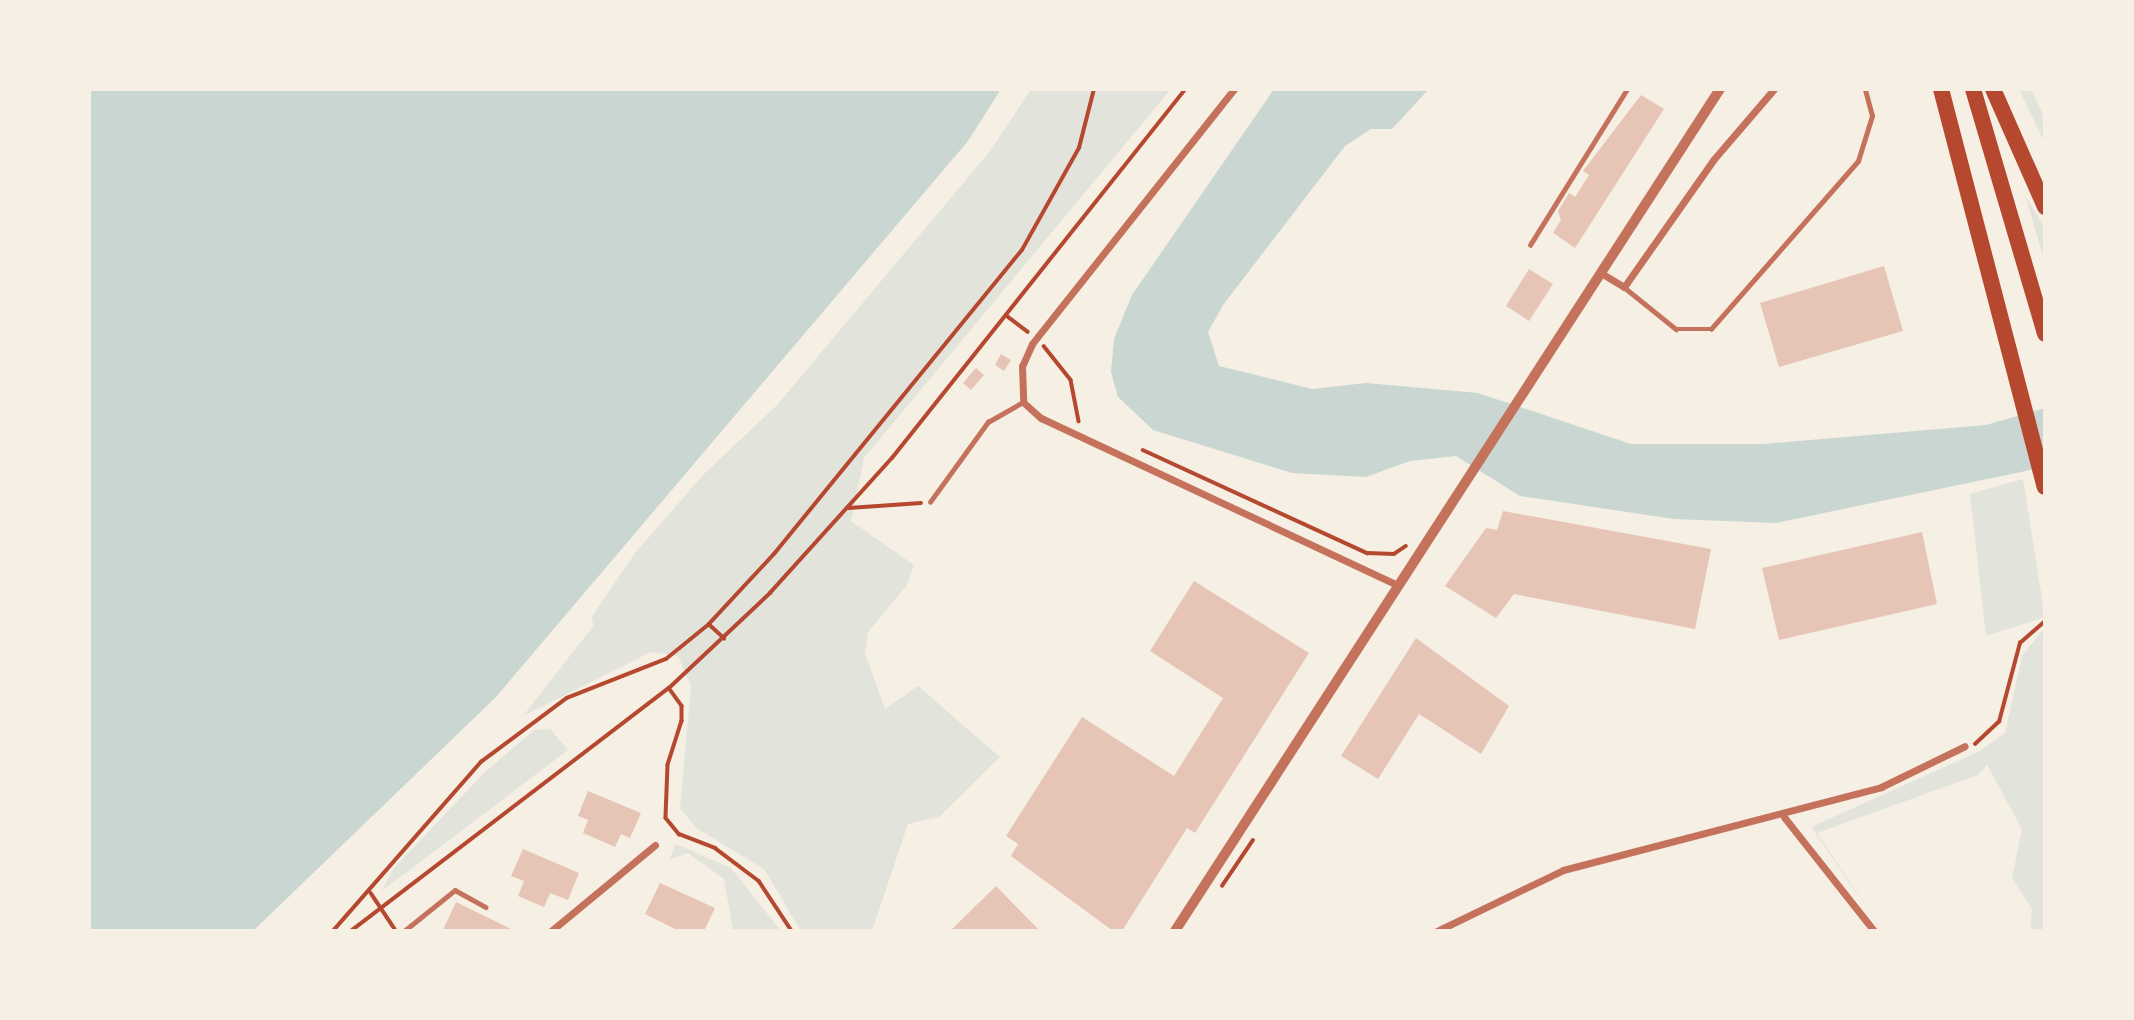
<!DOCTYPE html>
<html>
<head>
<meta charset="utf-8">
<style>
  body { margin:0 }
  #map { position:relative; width:2134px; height:1020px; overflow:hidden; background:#f6efe4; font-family:"Fira Sans",sans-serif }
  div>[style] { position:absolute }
  .green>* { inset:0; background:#e2e4dc }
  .water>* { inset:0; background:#c9d6d2 }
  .building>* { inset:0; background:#e6c5b7 }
  .path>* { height:3.5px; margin:-1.75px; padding:0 1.75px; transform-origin:1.75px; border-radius:1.75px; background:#b5482f }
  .service>* { height:4.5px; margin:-2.25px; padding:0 2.25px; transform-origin:2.25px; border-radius:2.25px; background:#c5725c }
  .minor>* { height:7px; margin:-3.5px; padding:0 3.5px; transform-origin:3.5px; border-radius:3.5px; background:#c5725c }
  .tertiary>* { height:10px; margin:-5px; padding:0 5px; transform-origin:5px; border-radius:5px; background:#c5725c }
  .motorway>* { height:16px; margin:-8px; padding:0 8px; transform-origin:8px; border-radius:8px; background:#b5482f }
  span { translate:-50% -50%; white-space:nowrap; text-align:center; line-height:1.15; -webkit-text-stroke:5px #f6efe4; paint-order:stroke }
  .frame { position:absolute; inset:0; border:91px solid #f6efe4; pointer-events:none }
</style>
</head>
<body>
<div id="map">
  <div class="green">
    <i style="clip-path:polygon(1031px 89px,1171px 89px,864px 458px,851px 521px,914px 565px,907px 585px,868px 632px,865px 653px,885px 709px,918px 686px,1000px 757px,939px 817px,908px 824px,872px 931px,801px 931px,764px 869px,696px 828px,680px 808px,691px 686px,678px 656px,651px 652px,523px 716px,594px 625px,591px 618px,635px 553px,704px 474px,778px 404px,990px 151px)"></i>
    <i style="clip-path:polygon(2019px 89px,2031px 89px,2045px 119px,2045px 144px)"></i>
    <i style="clip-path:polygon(2025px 195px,2045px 228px,2045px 263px)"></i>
    <i style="clip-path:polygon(2023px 479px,2045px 617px,1986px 636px,1970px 494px)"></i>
    <i style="clip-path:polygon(2045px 627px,2045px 931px,2030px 931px,2032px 909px,2012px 878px,2022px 829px,1987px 765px,1978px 775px,1817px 833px,1882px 930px,1811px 827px,1978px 752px,2005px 733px,2022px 656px)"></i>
    <i style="clip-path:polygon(550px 729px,568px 750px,382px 891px,393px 869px,484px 773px,534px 730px)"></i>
    <i style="clip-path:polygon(676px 844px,731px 868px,781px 931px,733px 931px,724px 879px,688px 853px,669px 860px)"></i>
  </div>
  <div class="water">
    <i style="clip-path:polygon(89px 89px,1001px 89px,968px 141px,496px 697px,253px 931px,89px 931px)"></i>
    <i style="clip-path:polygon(1274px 89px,1429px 89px,1392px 129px,1371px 129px,1345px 146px,1223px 305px,1208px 332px,1219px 366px,1312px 389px,1366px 383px,1478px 393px,1631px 444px,1763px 444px,1986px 425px,2045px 408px,2045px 467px,1776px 523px,1674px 519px,1520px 496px,1456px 456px,1410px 461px,1366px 477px,1292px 473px,1153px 430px,1118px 397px,1111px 372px,1114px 339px,1132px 295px)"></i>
  </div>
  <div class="building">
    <i style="clip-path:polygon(1641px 95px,1664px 109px,1575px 248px,1553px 233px,1561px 220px,1558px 211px,1569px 193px,1575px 197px,1589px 175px,1583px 171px)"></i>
    <i style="clip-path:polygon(1884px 266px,1903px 331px,1779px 367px,1760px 303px)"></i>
    <i style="clip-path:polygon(1529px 269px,1553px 284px,1529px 321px,1506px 306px)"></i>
    <i style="clip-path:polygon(1001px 354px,1011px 360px,1004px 371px,995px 365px)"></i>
    <i style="clip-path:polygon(976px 368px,984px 375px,971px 390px,963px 383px)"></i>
    <i style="clip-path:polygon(1503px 511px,1711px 549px,1695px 629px,1514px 594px,1496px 618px,1445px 586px,1486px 528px,1497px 530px)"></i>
    <i style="clip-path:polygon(1922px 532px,1937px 604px,1779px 640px,1762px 568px)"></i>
    <i style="clip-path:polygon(1194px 581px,1309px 653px,1195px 833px,1187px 828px,1122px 931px,1113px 931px,1011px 856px,1018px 844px,1006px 836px,1082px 717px,1174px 776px,1223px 698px,1150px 651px)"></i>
    <i style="clip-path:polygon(1416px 638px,1509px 706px,1481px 754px,1419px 714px,1378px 779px,1341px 756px)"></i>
    <i style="clip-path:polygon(588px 791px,641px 813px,630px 838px,621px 834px,615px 847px,583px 833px,588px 820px,578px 816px)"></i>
    <i style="clip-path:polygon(523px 849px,579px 873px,568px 900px,550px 893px,544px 907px,518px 896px,524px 881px,511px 876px)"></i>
    <i style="clip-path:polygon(660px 883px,715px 908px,704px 931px,679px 931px,645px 914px)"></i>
    <i style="clip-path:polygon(996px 886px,1040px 931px,950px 931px)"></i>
    <i style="clip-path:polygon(456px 902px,511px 929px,510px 931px,443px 930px)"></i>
  </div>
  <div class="path">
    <i style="left:1007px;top:316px;width:26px;rotate:37deg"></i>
    <i style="left:1044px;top:346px;width:43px;rotate:51.5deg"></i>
    <i style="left:1071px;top:380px;width:42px;rotate:79deg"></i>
    <i style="left:1143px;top:450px;width:247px;rotate:24.7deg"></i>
    <i style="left:1367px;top:553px;width:27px;rotate:2deg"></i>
    <i style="left:1394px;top:554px;width:14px;rotate:-34deg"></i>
    <i style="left:849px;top:508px;width:72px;rotate:-4deg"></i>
    <i style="left:709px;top:624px;width:21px;rotate:43deg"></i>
    <i style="left:669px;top:688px;width:22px;rotate:54deg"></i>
    <i style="left:682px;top:706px;width:15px;rotate:90deg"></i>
    <i style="left:682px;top:721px;width:46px;rotate:107.7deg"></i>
    <i style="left:668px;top:765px;width:53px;rotate:92.2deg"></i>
    <i style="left:666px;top:818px;width:21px;rotate:51deg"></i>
    <i style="left:679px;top:834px;width:39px;rotate:21deg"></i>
    <i style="left:715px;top:848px;width:55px;rotate:36.9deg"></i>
    <i style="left:759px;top:881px;width:60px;rotate:56.6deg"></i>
    <i style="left:1975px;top:744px;width:33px;rotate:-43deg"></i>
    <i style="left:1999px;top:722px;width:82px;rotate:-75.1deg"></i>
    <i style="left:2020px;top:643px;width:33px;rotate:-41deg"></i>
    <i style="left:1222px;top:886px;width:55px;rotate:-56deg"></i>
    <i style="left:371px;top:893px;width:43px;rotate:56.3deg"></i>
    <i style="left:333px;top:931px;width:225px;rotate:-48.8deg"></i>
    <i style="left:481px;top:762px;width:107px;rotate:-36.7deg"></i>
    <i style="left:567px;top:698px;width:106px;rotate:-21.5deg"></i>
    <i style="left:666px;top:659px;width:55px;rotate:-39.1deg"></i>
    <i style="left:709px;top:624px;width:96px;rotate:-47.1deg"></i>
    <i style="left:774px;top:554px;width:392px;rotate:-50.8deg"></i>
    <i style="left:1022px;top:250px;width:117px;rotate:-60.8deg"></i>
    <i style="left:1079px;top:148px;width:61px;rotate:-75.7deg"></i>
    <i style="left:351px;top:931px;width:400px;rotate:-37.4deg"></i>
    <i style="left:669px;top:688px;width:139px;rotate:-43.2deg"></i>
    <i style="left:770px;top:593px;width:182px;rotate:-47.9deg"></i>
    <i style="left:892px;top:458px;width:472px;rotate:-51.5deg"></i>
  </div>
  <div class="service">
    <i style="left:1530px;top:245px;width:184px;rotate:-58.1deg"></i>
    <i style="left:1624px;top:287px;width:67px;rotate:38.9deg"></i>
    <i style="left:1676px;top:329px;width:35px"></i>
    <i style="left:1711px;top:329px;width:223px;rotate:-48.8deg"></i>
    <i style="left:1858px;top:161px;width:47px;rotate:-72.7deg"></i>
    <i style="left:1872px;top:116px;width:28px;rotate:-105deg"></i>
    <i style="left:930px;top:502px;width:99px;rotate:-54.1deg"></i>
    <i style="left:988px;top:422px;width:40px;rotate:-29.7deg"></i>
    <i style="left:404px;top:931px;width:65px;rotate:-38.8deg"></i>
    <i style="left:455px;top:890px;width:35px;rotate:29deg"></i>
  </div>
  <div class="minor">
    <i style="left:1234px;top:89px;width:325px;rotate:128.4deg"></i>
    <i style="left:1032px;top:344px;width:24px;rotate:114deg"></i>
    <i style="left:1022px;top:366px;width:36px;rotate:88deg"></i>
    <i style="left:1023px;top:402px;width:24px;rotate:42deg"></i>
    <i style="left:1041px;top:418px;width:393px;rotate:25.1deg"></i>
    <i style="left:1601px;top:273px;width:27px;rotate:31deg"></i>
    <i style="left:1624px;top:287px;width:156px;rotate:-54.9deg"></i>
    <i style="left:1714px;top:159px;width:92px;rotate:-49.4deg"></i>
    <i style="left:1784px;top:817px;width:145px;rotate:51.7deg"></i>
    <i style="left:551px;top:931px;width:135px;rotate:-39.6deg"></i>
    <i style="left:1437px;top:931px;width:140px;rotate:-25.8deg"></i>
    <i style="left:1563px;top:870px;width:329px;rotate:-14.6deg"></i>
    <i style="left:1881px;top:787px;width:93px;rotate:-26deg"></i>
  </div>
  <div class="tertiary">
    <i style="left:1175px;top:931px;width:1003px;rotate:-57.09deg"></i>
  </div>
  <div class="motorway">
    <i style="left:1941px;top:89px;width:411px;rotate:75.4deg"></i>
    <i style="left:1973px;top:89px;width:255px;rotate:73.6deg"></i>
    <i style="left:1993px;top:89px;width:129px;rotate:66.2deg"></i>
  </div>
  <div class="frame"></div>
</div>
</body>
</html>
